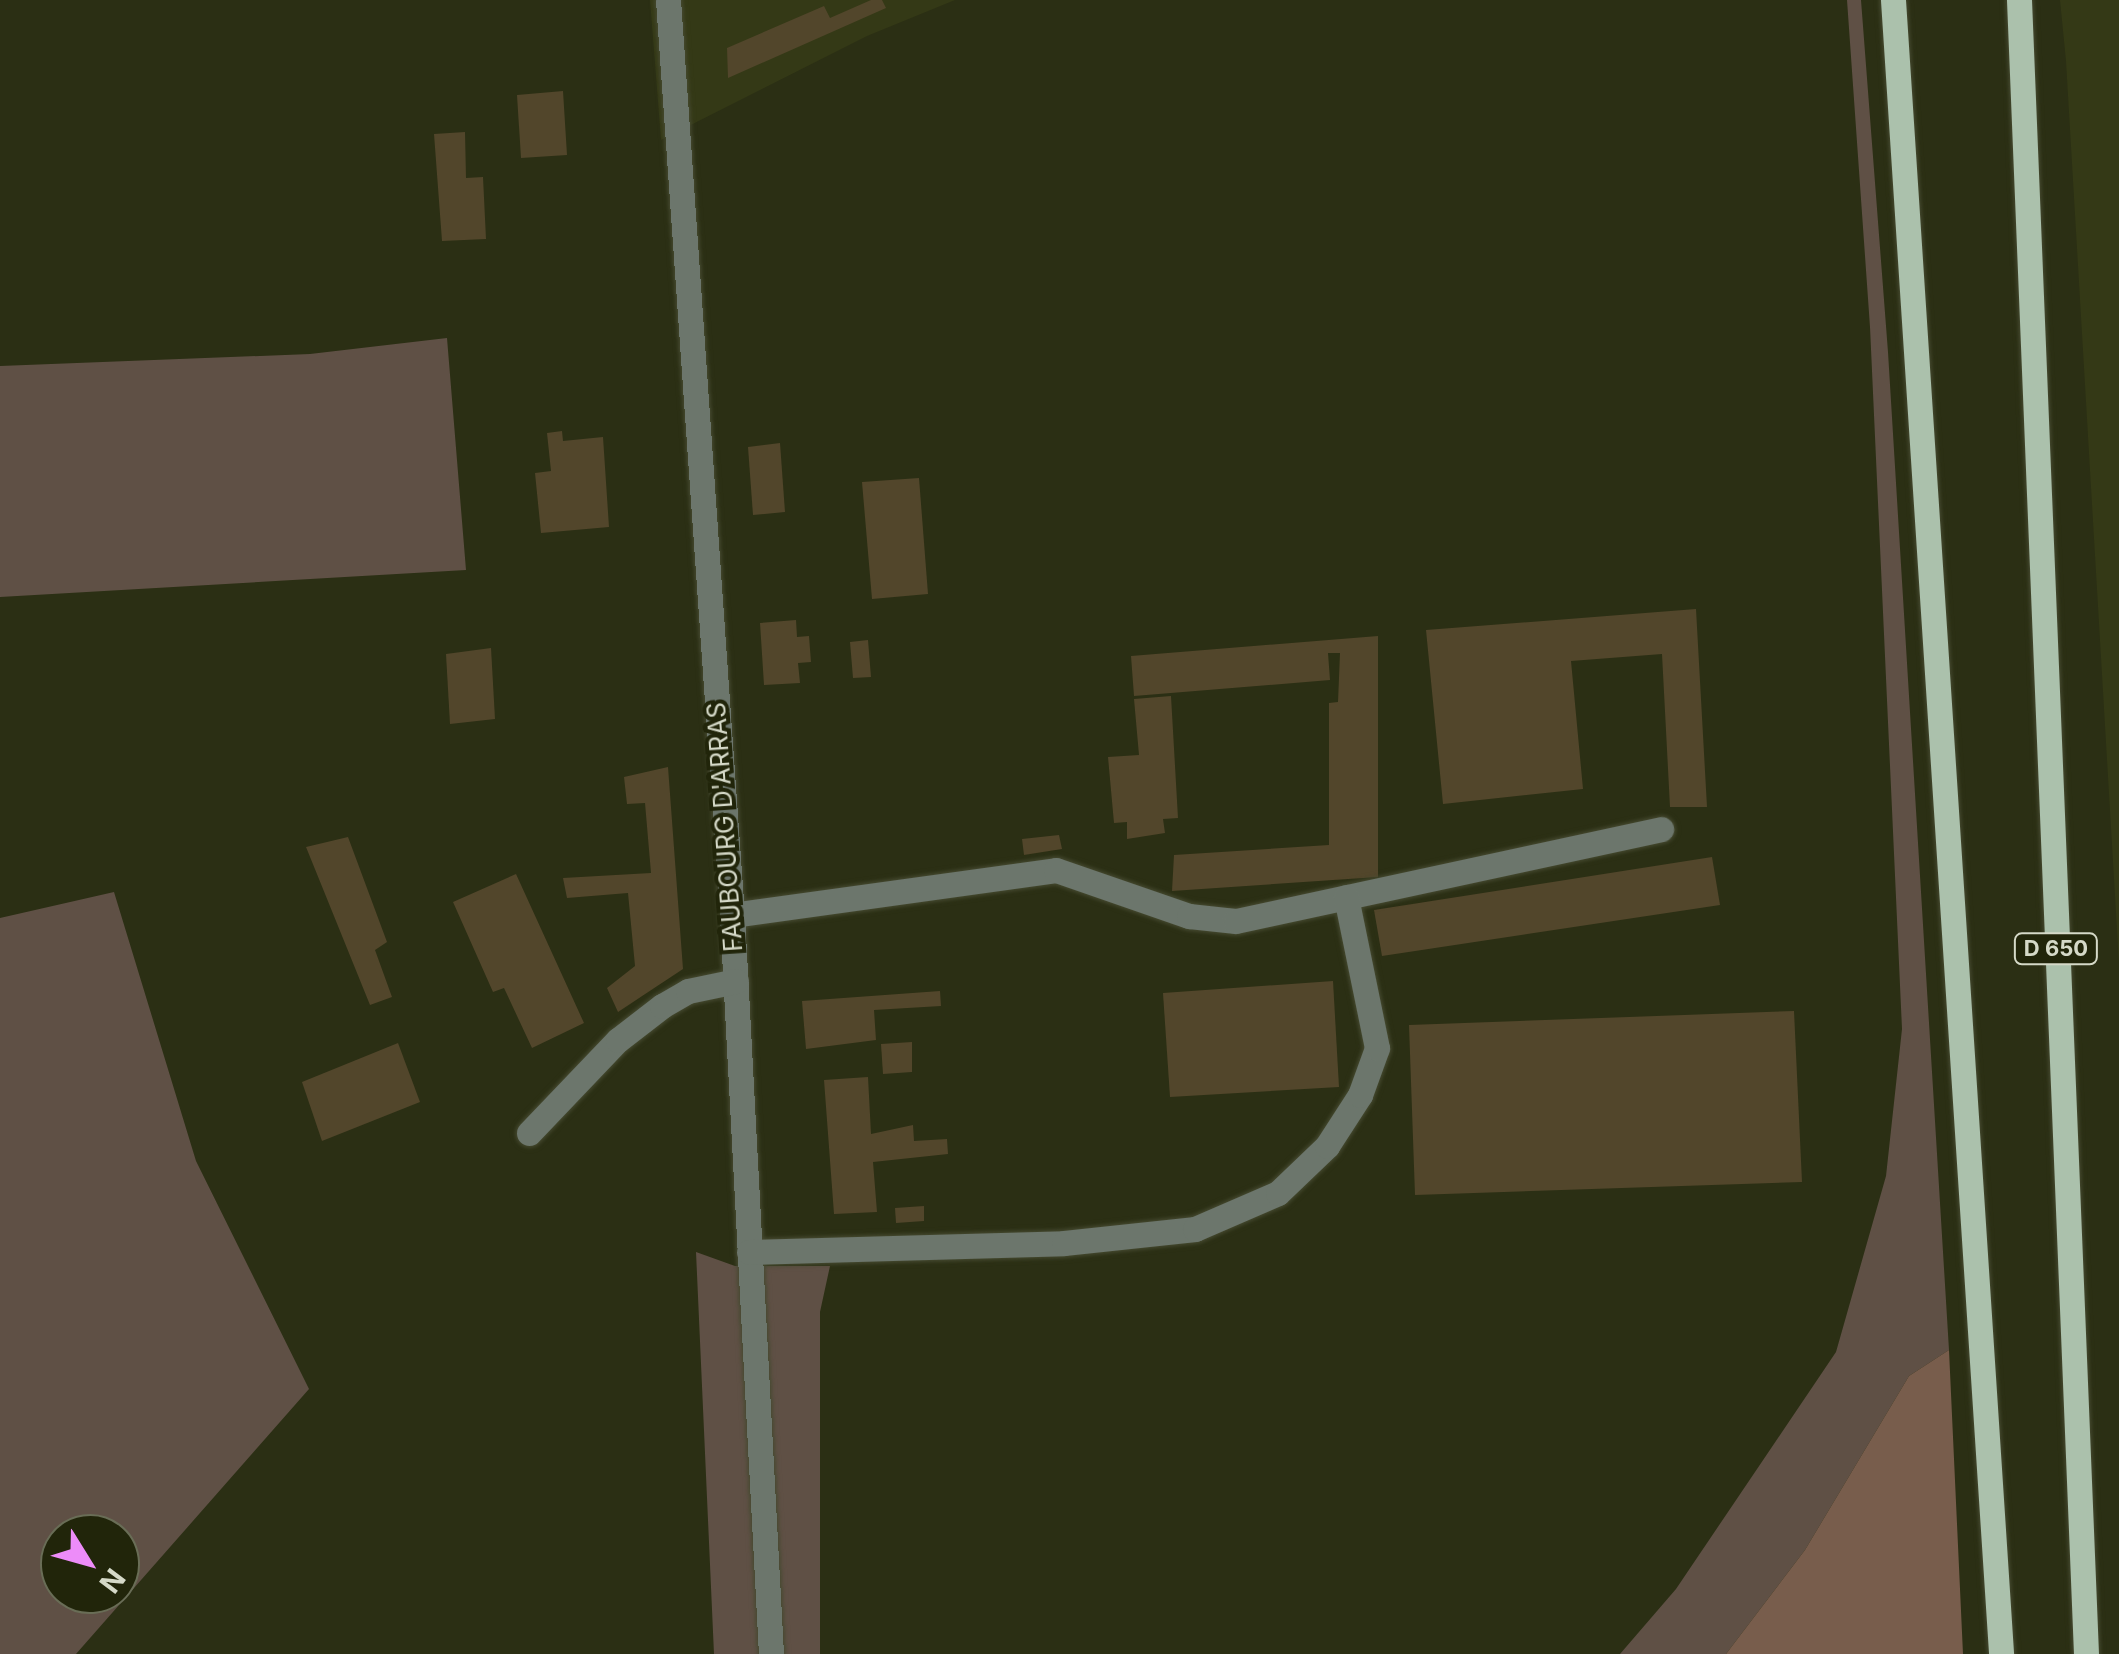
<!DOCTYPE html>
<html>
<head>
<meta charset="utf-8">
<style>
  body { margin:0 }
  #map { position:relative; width:2119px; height:1654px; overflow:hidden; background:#2b2f14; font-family:Inter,sans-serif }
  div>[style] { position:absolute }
  .built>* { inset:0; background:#343916 }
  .green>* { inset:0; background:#5f5045 }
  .forest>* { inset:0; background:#785d4c }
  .building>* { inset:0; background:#52462b }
  .roads { filter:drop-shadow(0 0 2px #464a31) drop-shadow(0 0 2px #464a31) }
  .minor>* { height:25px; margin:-12.5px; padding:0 12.5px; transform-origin:12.5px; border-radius:12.5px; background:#6c766c }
  .major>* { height:25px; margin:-12.5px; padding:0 12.5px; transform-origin:12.5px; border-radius:12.5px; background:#abc1ac }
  span { translate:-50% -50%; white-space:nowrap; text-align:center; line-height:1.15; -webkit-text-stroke:8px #21250a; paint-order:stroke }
  .shield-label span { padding:2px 8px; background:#21250a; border:2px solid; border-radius:8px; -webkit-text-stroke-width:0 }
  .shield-label { font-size:22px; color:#d5d9c8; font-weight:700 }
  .street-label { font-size:25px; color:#d5d9c8 }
  .north { position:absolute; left:40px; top:1514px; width:100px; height:100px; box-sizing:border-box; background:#21250a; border:2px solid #696d56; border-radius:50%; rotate:127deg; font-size:28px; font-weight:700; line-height:40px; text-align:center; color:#d5d9c8 }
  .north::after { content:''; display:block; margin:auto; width:35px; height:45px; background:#ed8cf9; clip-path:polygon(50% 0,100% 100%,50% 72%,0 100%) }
</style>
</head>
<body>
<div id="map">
  <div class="built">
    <i style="clip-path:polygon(650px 0,955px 0,867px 36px,661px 140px)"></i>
    <i style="clip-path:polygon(2060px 0,2119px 0,2119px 964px,2066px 61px)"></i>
  </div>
  <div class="green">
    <i style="clip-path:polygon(1847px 0,1861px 0,1888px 352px,1949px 1350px,1909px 1376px,1805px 1550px,1726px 1654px,1620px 1654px,1676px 1589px,1836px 1352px,1886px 1176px,1902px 1029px,1870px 327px)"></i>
    <i style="clip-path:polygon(447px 338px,466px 570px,0 597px,0 366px,310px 354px)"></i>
    <i style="clip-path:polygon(evenodd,114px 892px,196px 1161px,309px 1389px,76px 1654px,0 1654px,0 918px,114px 892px,60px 1534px,120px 1534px,120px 1594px,60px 1594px,60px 1534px)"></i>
    <i style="clip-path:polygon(696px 1252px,735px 1266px,830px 1266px,820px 1312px,820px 1654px,714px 1654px)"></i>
  </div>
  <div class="forest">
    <i style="clip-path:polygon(1949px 1350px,1963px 1654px,1726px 1654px,1805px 1550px,1909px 1376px)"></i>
  </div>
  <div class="building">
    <i style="clip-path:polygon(871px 0,882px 0,886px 8px,728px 78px,727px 48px,824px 6px,830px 18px)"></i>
    <i style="clip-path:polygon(563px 91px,567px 155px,521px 158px,517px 95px)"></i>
    <i style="clip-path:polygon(465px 132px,466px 178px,483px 177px,486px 239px,442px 241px,434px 134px)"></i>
    <i style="clip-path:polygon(562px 431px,563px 441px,603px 437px,609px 527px,541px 533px,535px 473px,551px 471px,547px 433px)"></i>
    <i style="clip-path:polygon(780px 443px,785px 512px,753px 515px,748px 447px)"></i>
    <i style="clip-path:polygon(919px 478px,928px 594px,872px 599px,862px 482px)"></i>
    <i style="clip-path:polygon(1696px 609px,1707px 807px,1670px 807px,1662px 654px,1571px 661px,1583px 789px,1443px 804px,1426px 630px)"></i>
    <i style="clip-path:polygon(796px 620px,797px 637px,809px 636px,811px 662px,798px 663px,800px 683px,764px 685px,760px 623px)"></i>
    <i style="clip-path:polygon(1378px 636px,1378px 877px,1172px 891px,1174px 855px,1329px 845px,1329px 703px,1338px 702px,1340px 653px,1328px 653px,1330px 680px,1134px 696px,1131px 656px)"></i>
    <i style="clip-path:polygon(868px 640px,871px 677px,853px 678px,850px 642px)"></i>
    <i style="clip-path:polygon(491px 648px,495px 719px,450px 724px,446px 654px)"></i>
    <i style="clip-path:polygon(1171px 696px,1178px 818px,1163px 819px,1165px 833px,1127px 839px,1127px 822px,1114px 823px,1108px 757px,1139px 755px,1134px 699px)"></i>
    <i style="clip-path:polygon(668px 767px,683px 969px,618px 1012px,607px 988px,635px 966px,628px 893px,567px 898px,563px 878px,651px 873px,645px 803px,627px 804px,624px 777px)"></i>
    <i style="clip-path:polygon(1059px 835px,1062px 849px,1024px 855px,1022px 839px)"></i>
    <i style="clip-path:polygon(348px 837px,387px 942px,375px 950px,392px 997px,370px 1005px,306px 847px)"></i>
    <i style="clip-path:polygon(1712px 857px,1720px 905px,1382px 956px,1374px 910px)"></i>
    <i style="clip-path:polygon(516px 874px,584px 1023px,532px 1048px,504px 988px,493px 992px,453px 902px)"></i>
    <i style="clip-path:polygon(1333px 981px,1339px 1087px,1170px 1097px,1163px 993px)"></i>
    <i style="clip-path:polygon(940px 991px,941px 1006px,874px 1010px,876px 1040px,806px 1049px,802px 1001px)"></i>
    <i style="clip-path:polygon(1794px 1011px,1802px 1182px,1415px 1195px,1409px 1025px)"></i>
    <i style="clip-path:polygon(912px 1042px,912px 1072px,883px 1074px,881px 1044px)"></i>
    <i style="clip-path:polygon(398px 1043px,420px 1102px,322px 1141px,302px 1082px)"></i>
    <i style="clip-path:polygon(868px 1077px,871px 1134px,913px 1125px,914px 1141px,947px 1139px,948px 1154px,873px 1162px,877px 1212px,834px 1214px,824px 1080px)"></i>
    <i style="clip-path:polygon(924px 1206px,924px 1221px,896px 1223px,895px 1208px)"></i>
  </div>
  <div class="roads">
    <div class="minor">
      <i style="left:668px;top:0;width:917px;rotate:86deg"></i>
      <i style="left:732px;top:915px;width:740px;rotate:86.98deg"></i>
      <i style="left:732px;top:915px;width:327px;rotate:-7.9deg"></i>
      <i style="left:1056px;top:870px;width:141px;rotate:19.1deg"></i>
      <i style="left:1189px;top:916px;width:47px;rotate:6.1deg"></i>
      <i style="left:1236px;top:921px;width:435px;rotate:-12.2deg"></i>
      <i style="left:529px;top:1133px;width:129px;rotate:-46.3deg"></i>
      <i style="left:618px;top:1040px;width:56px;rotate:-37.7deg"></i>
      <i style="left:662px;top:1006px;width:30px;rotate:-30deg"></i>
      <i style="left:688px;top:991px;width:49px;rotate:-11.8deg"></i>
      <i style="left:749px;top:1252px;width:315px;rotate:-1.6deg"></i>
      <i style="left:1064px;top:1243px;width:132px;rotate:-6.1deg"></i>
      <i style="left:1195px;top:1229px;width:90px;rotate:-23.4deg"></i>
      <i style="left:1278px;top:1193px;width:68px;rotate:-43.8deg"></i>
      <i style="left:1327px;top:1146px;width:61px;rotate:-57.1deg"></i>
      <i style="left:1360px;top:1095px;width:50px;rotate:-70.1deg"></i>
      <i style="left:1377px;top:1048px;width:154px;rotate:-101.6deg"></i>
    </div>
    <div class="major">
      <i style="left:1893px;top:0;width:1658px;rotate:86.26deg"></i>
      <i style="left:2019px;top:0;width:1655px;rotate:87.68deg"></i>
    </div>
  </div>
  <div class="shield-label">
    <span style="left:2056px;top:949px">D 650</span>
  </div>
  <div class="street-label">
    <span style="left:725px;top:827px;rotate:-94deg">FAUBOURG D'ARRAS</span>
  </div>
  <div class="north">N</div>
</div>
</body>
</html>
